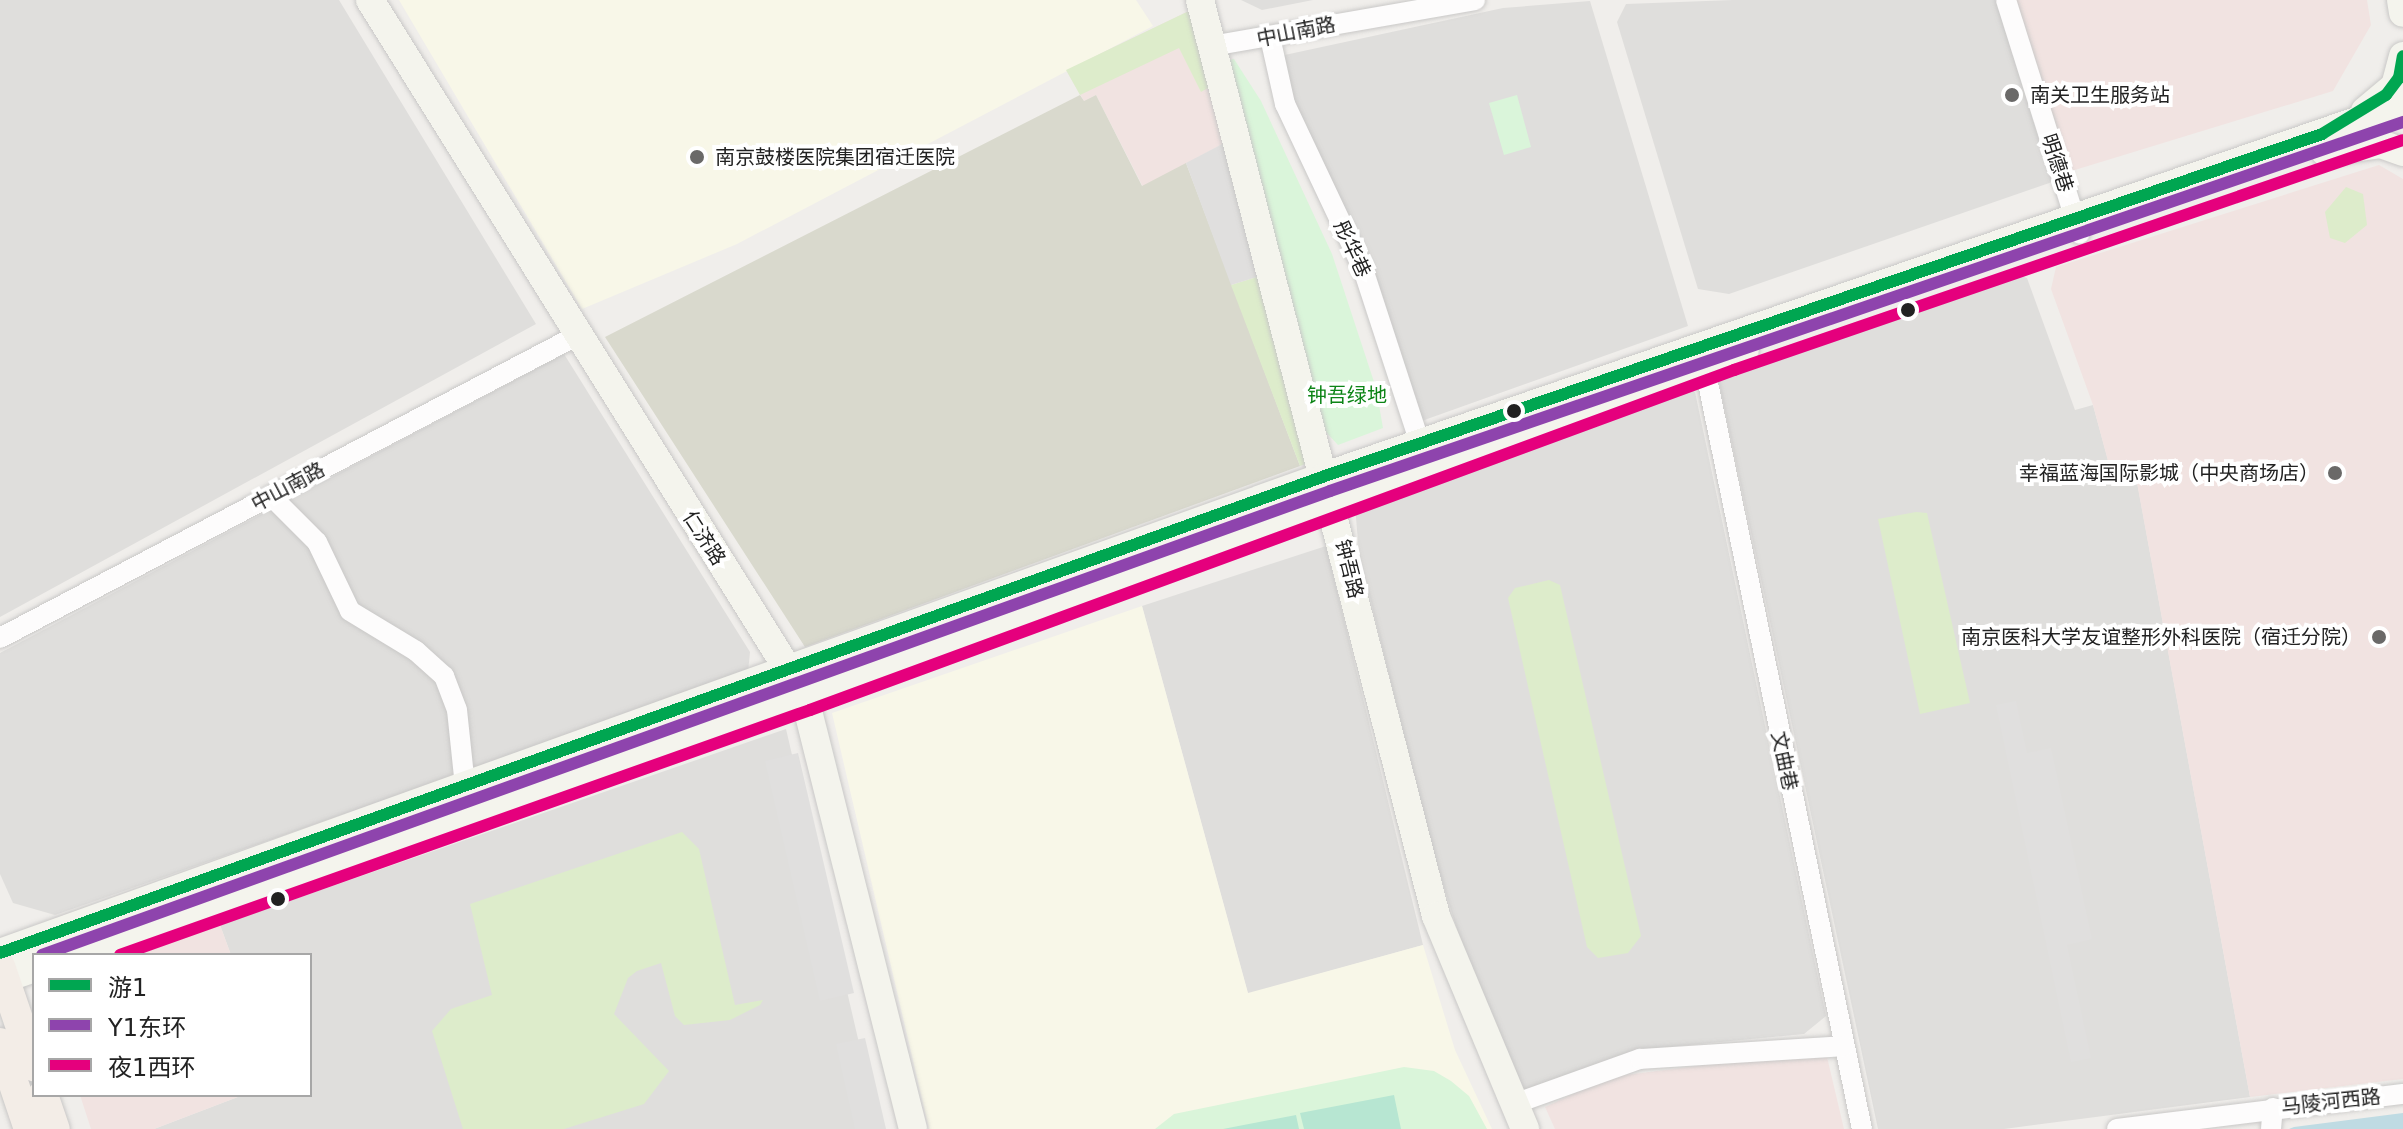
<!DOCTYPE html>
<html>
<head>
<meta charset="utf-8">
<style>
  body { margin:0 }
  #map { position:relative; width:2403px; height:1129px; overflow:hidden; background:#f0eeeb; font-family:"DejaVu Sans","Noto Sans SC",sans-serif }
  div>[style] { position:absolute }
  .residential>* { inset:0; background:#dfdedc }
  .commercial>* { inset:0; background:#f1e3e1 }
  .education>* { inset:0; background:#f8f7e8 }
  .construction>* { inset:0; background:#d9d9cd }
  .grass>* { inset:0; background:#ddeccb }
  .park>* { inset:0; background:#daf5da }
  .pitch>* { inset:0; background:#b7e6d2 }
  .parking>* { inset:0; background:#e0dfde }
  .water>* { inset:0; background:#bfdbe3 }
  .roads { filter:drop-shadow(0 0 2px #c9c8c7) drop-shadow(0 0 2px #c9c8c7) }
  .street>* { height:20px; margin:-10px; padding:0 10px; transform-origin:10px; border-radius:10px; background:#fdfcfc }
  .secondary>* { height:28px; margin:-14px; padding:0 14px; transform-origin:14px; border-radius:14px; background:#f4f4ed }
  .primary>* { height:30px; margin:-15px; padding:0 15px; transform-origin:15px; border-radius:15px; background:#f3ede7 }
  .bus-1>* { height:12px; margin:-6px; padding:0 6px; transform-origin:6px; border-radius:6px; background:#00a651 }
  .bus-2>* { height:12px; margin:-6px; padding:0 6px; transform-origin:6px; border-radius:6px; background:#8e44ad }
  .bus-3>* { height:12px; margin:-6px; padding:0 6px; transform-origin:6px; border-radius:6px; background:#e5007d }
  .dots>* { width:22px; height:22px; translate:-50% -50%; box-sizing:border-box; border:4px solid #fff; border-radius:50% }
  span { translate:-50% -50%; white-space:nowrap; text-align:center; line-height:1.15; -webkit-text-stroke:8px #fff; paint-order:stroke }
  .street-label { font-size:20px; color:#222 }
  .poi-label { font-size:20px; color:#222 }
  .left { translate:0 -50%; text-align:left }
  .right { translate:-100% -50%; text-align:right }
  .park-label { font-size:20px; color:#0c8416 }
  .legend { position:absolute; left:32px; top:953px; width:280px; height:144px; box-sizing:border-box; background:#fff; border:2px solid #a7a7a7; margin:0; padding:10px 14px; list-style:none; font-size:24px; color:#222 }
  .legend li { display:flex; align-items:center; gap:16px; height:40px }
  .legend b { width:40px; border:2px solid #a7a7a7 }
</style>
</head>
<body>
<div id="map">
  <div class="residential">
    <i style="clip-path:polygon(0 0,339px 0,536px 324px,0 617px)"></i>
    <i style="clip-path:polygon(1241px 0,1313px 0,1262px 10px)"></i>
    <i style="clip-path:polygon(1733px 0,1996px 0,2052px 182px,1729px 294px,1698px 289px,1617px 22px,1626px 4px)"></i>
    <i style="clip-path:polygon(1590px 1px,1688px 326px,1416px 423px,1299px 130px,1280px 56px,1503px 8px)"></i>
    <i style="clip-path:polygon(2011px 273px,2027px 278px,2075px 410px,2093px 405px,2112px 475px,2135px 471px,2250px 1097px,2004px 1129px,1878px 1129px,1718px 377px)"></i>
    <i style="clip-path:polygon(564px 354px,750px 652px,748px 673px,55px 915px,13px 903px,0 874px,0 653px)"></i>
    <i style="clip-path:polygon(1684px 386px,1695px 392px,1826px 1016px,1804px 1034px,1637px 1050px,1524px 1090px,1467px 962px,1432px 848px,1359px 553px,1355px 506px)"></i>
    <i style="clip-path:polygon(1326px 546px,1423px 945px,1248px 994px,1142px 606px)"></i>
    <i style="clip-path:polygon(786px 729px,879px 1129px,154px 1129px,243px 1095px,310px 1095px,310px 955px,231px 955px,220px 925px)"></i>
  </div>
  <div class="commercial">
    <i style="clip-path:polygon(2010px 0,2367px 0,2371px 25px,2333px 91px,2065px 173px)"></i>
    <i style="clip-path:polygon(1193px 9px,1228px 141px,1143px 187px,1096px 95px,1084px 101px,1066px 70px)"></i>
    <i style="clip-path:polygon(2379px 165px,2403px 179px,2403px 1079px,2250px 1097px,2135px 472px,2112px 476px,2093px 405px,2051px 289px,2056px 267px)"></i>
    <i style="clip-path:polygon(220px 925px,231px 955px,134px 955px)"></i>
    <i style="clip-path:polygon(1827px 1057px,1844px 1129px,1555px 1129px,1545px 1107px,1610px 1077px,1728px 1062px)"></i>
    <i style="clip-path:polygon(80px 1095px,243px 1095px,154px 1129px,91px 1129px)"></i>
  </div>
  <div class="education">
    <i style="clip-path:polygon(399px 0,1136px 0,1153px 26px,737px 244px,582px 309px)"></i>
    <i style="clip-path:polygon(1142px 606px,1248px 993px,1423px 945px,1455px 1050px,1492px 1129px,929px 1129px,832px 713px)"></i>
  </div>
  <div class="construction">
    <i style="clip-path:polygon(1080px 95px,1084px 101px,1096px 95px,1142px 186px,1186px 163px,1300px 466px,805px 647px,605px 337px)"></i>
  </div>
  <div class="grass">
    <i style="clip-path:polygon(1193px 9px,1213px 85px,1201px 92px,1179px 48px,1080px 95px,1066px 70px)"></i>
    <i style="clip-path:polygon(2346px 187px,2363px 194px,2367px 225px,2345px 243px,2330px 238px,2325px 212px)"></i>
    <i style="clip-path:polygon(1266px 274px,1316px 460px,1300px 466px,1231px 285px)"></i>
    <i style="clip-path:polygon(1916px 512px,1927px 513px,1970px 703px,1920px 714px,1878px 519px)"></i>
    <i style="clip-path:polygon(1549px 580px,1560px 585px,1641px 936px,1628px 953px,1598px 958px,1587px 947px,1508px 598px,1515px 588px)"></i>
    <i style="clip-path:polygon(682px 832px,699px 849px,735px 1005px,763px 1000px,760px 1005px,730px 1020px,684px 1025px,675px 1016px,661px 963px,637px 971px,628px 978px,614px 1014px,669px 1071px,644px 1104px,564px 1129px,463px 1129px,432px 1031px,451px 1009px,492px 995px,470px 904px)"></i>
  </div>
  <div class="park">
    <i style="clip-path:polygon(1234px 59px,1261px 101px,1332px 254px,1376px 388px,1383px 428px,1338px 445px,1325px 431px,1229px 60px)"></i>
    <i style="clip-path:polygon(1517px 95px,1531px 147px,1504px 155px,1489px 103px)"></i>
    <i style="clip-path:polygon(1404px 1067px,1434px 1071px,1451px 1081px,1469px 1096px,1487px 1129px,1155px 1129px,1174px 1114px)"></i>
  </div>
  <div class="pitch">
    <i style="clip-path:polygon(1394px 1095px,1401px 1129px,1304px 1129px,1300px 1113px)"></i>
    <i style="clip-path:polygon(1296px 1115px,1299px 1129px,1223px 1129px)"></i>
  </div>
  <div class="parking">
    <i style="clip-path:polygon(1228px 141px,1266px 274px,1231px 285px,1186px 163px)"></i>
    <i style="clip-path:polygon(2016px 701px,2027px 753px,2051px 748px,2092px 939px,2067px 945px,2091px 1058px,2071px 1062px,1996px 705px)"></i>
    <i style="clip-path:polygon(798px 753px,854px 993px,820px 1001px,765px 761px)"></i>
    <i style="clip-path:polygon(865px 1038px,886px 1129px,855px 1129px,836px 1044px)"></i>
  </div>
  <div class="water">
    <i style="clip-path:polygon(2403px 1113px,2403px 1129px,2289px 1129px,2294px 1127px)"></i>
  </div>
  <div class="roads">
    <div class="street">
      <i style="left:2006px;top:0;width:245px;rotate:72.5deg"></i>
      <i style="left:1270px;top:37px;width:69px;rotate:77.4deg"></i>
      <i style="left:1285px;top:104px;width:183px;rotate:64.7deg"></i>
      <i style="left:1363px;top:269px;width:197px;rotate:71.9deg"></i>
      <i style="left:1212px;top:46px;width:267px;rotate:-9.9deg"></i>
      <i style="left:1702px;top:354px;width:791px;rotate:78.34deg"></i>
      <i style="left:271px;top:496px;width:65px;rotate:45deg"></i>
      <i style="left:317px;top:542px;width:76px;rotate:64.4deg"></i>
      <i style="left:350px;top:611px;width:77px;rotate:31.2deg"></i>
      <i style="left:416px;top:651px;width:38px;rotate:42deg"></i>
      <i style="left:444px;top:676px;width:36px;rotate:69deg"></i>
      <i style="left:457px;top:710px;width:76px;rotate:84deg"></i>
      <i style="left:0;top:638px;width:650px;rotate:-27.67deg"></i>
      <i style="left:1514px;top:1104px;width:134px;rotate:-19.7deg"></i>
      <i style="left:1640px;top:1059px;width:204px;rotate:-3.6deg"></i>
      <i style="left:2117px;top:1129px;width:288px;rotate:-7deg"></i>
      <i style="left:2271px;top:1129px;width:21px;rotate:-85deg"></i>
    </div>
    <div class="secondary">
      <i style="left:370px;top:0;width:819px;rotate:58.02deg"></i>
      <i style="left:804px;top:695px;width:447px;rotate:75.9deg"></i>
      <i style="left:1200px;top:0;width:946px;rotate:75.55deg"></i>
      <i style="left:1436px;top:916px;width:231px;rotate:67.3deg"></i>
      <i style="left:2401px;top:0;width:13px;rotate:81deg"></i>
      <i style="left:2365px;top:111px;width:39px;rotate:-40deg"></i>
      <i style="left:2395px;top:86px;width:31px;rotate:-75deg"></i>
      <i style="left:2325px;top:152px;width:57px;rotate:-8.1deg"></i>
      <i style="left:2381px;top:144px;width:23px;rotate:20deg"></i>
      <i style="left:0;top:953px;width:1408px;rotate:-19.8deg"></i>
      <i style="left:1325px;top:476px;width:1140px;rotate:-18.99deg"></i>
      <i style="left:72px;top:955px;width:777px;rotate:-19.55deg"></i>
      <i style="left:804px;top:695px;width:1002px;rotate:-20.13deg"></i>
      <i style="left:0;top:980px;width:36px;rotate:-19deg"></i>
    </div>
    <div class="primary">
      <i style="left:0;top:966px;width:106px;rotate:71.2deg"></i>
      <i style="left:0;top:1043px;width:91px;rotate:71.4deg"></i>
      <i style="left:43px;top:1095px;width:36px;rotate:71deg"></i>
    </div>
  </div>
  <div class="bus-1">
    <i style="left:0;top:953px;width:1408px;rotate:-19.8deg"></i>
    <i style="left:1325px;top:476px;width:1054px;rotate:-18.93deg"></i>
    <i style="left:2322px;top:134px;width:75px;rotate:-31.4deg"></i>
    <i style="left:2386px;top:95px;width:21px;rotate:-53deg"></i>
    <i style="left:2399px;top:78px;width:22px;rotate:-80deg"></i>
  </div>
  <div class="bus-2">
    <i style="left:42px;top:955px;width:1369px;rotate:-19.81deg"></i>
    <i style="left:1330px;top:491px;width:1135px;rotate:-18.98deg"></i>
  </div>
  <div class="bus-3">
    <i style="left:120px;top:955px;width:732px;rotate:-19.55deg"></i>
    <i style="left:810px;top:710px;width:985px;rotate:-20.2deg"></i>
    <i style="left:1734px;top:370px;width:707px;rotate:-18.97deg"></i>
  </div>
  <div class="dots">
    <i style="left:2012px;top:95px;background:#6a6968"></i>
    <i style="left:697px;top:157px;background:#6a6968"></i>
    <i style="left:1908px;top:310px;background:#222"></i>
    <i style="left:1514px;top:411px;background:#222"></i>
    <i style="left:2335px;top:473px;background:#6a6968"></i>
    <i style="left:2379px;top:637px;background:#6a6968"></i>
    <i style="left:278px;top:899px;background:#222"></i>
  </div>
  <div class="street-label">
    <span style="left:1296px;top:32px;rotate:-11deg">中山南路</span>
    <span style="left:2057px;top:163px;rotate:72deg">明德巷</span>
    <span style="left:1352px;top:249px;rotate:65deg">彤华巷</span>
    <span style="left:288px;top:487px;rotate:-28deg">中山南路</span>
    <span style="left:704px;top:538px;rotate:57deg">仁济路</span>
    <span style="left:1349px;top:569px;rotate:76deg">钟吾路</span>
    <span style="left:1784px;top:761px;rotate:78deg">文曲巷</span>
    <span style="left:2331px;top:1102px;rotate:-6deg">马陵河西路</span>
  </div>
  <div class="poi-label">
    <span class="left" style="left:2030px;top:95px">南关卫生服务站</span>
    <span class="left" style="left:715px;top:157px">南京鼓楼医院集团宿迁医院</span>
    <span class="right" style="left:2319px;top:473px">幸福蓝海国际影城（中央商场店）</span>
    <span class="right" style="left:2361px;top:637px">南京医科大学友谊整形外科医院（宿迁分院）</span>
  </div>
  <div class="park-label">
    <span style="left:1347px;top:395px">钟吾绿地</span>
  </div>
  <ul class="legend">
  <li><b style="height:10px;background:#00a651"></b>游1</li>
  <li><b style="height:10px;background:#8e44ad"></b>Y1东环</li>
  <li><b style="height:10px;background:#e5007d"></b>夜1西环</li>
  </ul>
</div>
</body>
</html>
